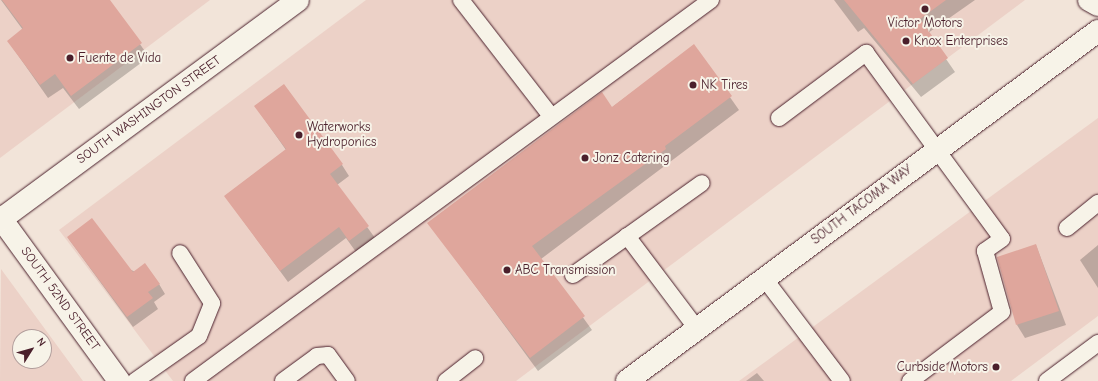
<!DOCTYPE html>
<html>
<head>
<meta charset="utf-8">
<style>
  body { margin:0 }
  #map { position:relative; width:1098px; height:381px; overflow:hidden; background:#f2e4d9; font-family:"Comic Neue",sans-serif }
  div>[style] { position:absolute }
  .built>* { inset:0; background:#ecd1c7 }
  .shadow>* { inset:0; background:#0003 }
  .building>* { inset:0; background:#dfa69c }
  .roads { filter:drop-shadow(0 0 1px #4a1f2b) drop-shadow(0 0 1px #4a1f2b) }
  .lane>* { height:16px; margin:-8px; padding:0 8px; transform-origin:8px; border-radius:8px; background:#f7f3e8 }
  .street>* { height:22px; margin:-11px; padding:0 11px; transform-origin:11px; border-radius:11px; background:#f7f3e8 }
  .secondary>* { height:22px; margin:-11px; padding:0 11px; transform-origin:11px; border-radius:11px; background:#f7f3e8 }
  .dots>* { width:11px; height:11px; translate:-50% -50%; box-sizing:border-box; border:2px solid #f7f3e8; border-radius:50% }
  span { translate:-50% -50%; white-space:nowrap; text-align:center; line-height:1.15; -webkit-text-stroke:4px #f7f3e8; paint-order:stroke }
  .poi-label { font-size:13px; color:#4a1f2b }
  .left { translate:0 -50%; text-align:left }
  .right { translate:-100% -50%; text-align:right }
  .street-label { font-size:13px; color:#4a1f2b }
  .north { position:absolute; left:12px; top:329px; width:40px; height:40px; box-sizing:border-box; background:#f7f3e8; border:1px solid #b29e9c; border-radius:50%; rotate:53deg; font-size:11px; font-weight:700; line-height:16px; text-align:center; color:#4a1f2b }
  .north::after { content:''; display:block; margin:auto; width:14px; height:18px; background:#4a1f2b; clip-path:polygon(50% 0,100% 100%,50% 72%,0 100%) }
</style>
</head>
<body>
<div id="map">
  <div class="built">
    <i style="clip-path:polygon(0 0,210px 0,0 158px)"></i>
    <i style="clip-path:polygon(366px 0,1025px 0,516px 381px,173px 381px,59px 230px)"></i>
    <i style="clip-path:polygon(1098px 118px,1098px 316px,1011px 381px,739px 381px)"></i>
    <i style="clip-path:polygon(evenodd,1px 269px,83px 381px,0 381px,1px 269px,20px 337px,44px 337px,44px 361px,20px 361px,20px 337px)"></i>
  </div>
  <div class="shadow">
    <i style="clip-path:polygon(1px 0,109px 0,149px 57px,79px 109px,63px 88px,48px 98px,8px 41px,23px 30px)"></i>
    <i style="clip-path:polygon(834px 0,975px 0,928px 33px,955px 72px,921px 97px,864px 28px,858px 32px)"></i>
    <i style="clip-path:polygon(694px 46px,739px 110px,541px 259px,592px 330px,538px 371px,429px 223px,611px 108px)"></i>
    <i style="clip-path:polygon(284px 85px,342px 165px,349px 176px,337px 185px,375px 238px,356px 252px,346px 238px,288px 282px,225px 196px,286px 150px,255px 106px)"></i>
    <i style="clip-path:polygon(68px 238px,159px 284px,165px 294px,154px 302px,158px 309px,133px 327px)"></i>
    <i style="clip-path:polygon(1036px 245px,1066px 325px,1025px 338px,1017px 325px)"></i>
    <i style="clip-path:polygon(1098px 245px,1098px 288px,1080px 260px)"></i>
    <i style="clip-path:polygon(757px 373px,764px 381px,746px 381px)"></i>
  </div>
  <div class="building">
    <i style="clip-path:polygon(2px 0,110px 0,142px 43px,71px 96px,55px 74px,40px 85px,7px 41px,23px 28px)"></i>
    <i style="clip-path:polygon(844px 0,946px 0,920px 19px,948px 58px,913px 84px)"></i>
    <i style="clip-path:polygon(694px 44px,732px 96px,665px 146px,666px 149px,532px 246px,585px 316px,530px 358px,427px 223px,602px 92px,612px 107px)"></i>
    <i style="clip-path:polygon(284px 84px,343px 164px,330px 174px,369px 226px,349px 241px,339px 227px,280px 271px,224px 196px,286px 149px,254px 106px)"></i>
    <i style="clip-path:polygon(92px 218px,133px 272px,145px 263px,160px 284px,148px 292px,153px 298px,127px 317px,67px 237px)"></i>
    <i style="clip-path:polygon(1036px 244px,1059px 311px,1016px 325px,997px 257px)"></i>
  </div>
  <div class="roads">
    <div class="lane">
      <i style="left:461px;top:0;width:147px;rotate:52.2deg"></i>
      <i style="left:779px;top:118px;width:109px;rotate:-36.8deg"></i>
      <i style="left:866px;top:53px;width:230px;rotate:53.8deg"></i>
      <i style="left:1002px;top:239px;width:21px;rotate:145deg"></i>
      <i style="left:985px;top:251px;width:63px;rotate:74.4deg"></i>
      <i style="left:1002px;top:312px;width:115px;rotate:143.1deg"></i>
      <i style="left:1067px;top:228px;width:40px;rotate:-39deg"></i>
      <i style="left:627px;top:236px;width:116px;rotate:53deg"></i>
      <i style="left:573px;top:275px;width:158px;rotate:-35.5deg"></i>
      <i style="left:764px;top:278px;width:129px;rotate:52.9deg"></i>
      <i style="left:135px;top:381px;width:78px;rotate:-35.1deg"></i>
      <i style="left:199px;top:336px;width:35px;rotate:-68deg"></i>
      <i style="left:212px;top:303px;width:59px;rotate:-122.6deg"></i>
      <i style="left:193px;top:381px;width:643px;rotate:-36.34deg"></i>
      <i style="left:283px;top:381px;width:42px;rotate:-36.3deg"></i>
      <i style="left:317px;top:356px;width:11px;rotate:-5deg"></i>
      <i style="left:328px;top:355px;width:32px;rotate:54deg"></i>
      <i style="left:446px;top:381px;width:37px;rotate:-38deg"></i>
      <i style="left:1047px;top:381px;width:64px;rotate:-36.7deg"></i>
    </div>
    <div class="street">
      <i style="left:1089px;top:0;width:10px;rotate:29deg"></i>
      <i style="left:0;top:217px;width:203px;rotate:54deg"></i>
    </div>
    <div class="secondary">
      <i style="left:0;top:220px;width:370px;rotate:-36.4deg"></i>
      <i style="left:627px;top:381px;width:587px;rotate:-36.62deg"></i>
    </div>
  </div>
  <div class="dots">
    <i style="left:925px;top:9px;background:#4a1f2b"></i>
    <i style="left:906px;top:41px;background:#4a1f2b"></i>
    <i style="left:70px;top:58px;background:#4a1f2b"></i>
    <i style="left:693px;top:85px;background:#4a1f2b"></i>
    <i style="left:299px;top:135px;background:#4a1f2b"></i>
    <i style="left:585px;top:158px;background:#4a1f2b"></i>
    <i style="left:507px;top:270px;background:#4a1f2b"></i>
    <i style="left:996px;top:367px;background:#4a1f2b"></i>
  </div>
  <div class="poi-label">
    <span style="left:925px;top:23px">Victor Motors</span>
    <span class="left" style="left:914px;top:41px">Knox Enterprises</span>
    <span class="left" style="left:78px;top:58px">Fuente de Vida</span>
    <span class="left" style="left:701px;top:85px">NK Tires</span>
    <span class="left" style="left:307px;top:135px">Waterworks<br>Hydroponics</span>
    <span class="left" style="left:593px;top:158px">Jonz Catering</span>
    <span class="left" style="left:515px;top:270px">ABC Transmission</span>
    <span class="right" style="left:988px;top:367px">Curbside Motors</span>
  </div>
  <div class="street-label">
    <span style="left:149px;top:110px;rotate:-36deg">SOUTH WASHINGTON STREET</span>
    <span style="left:862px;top:205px;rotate:-37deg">SOUTH TACOMA WAY</span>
    <span style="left:60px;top:299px;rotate:54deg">SOUTH 52ND STREET</span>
  </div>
  <div class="north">N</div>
</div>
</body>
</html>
